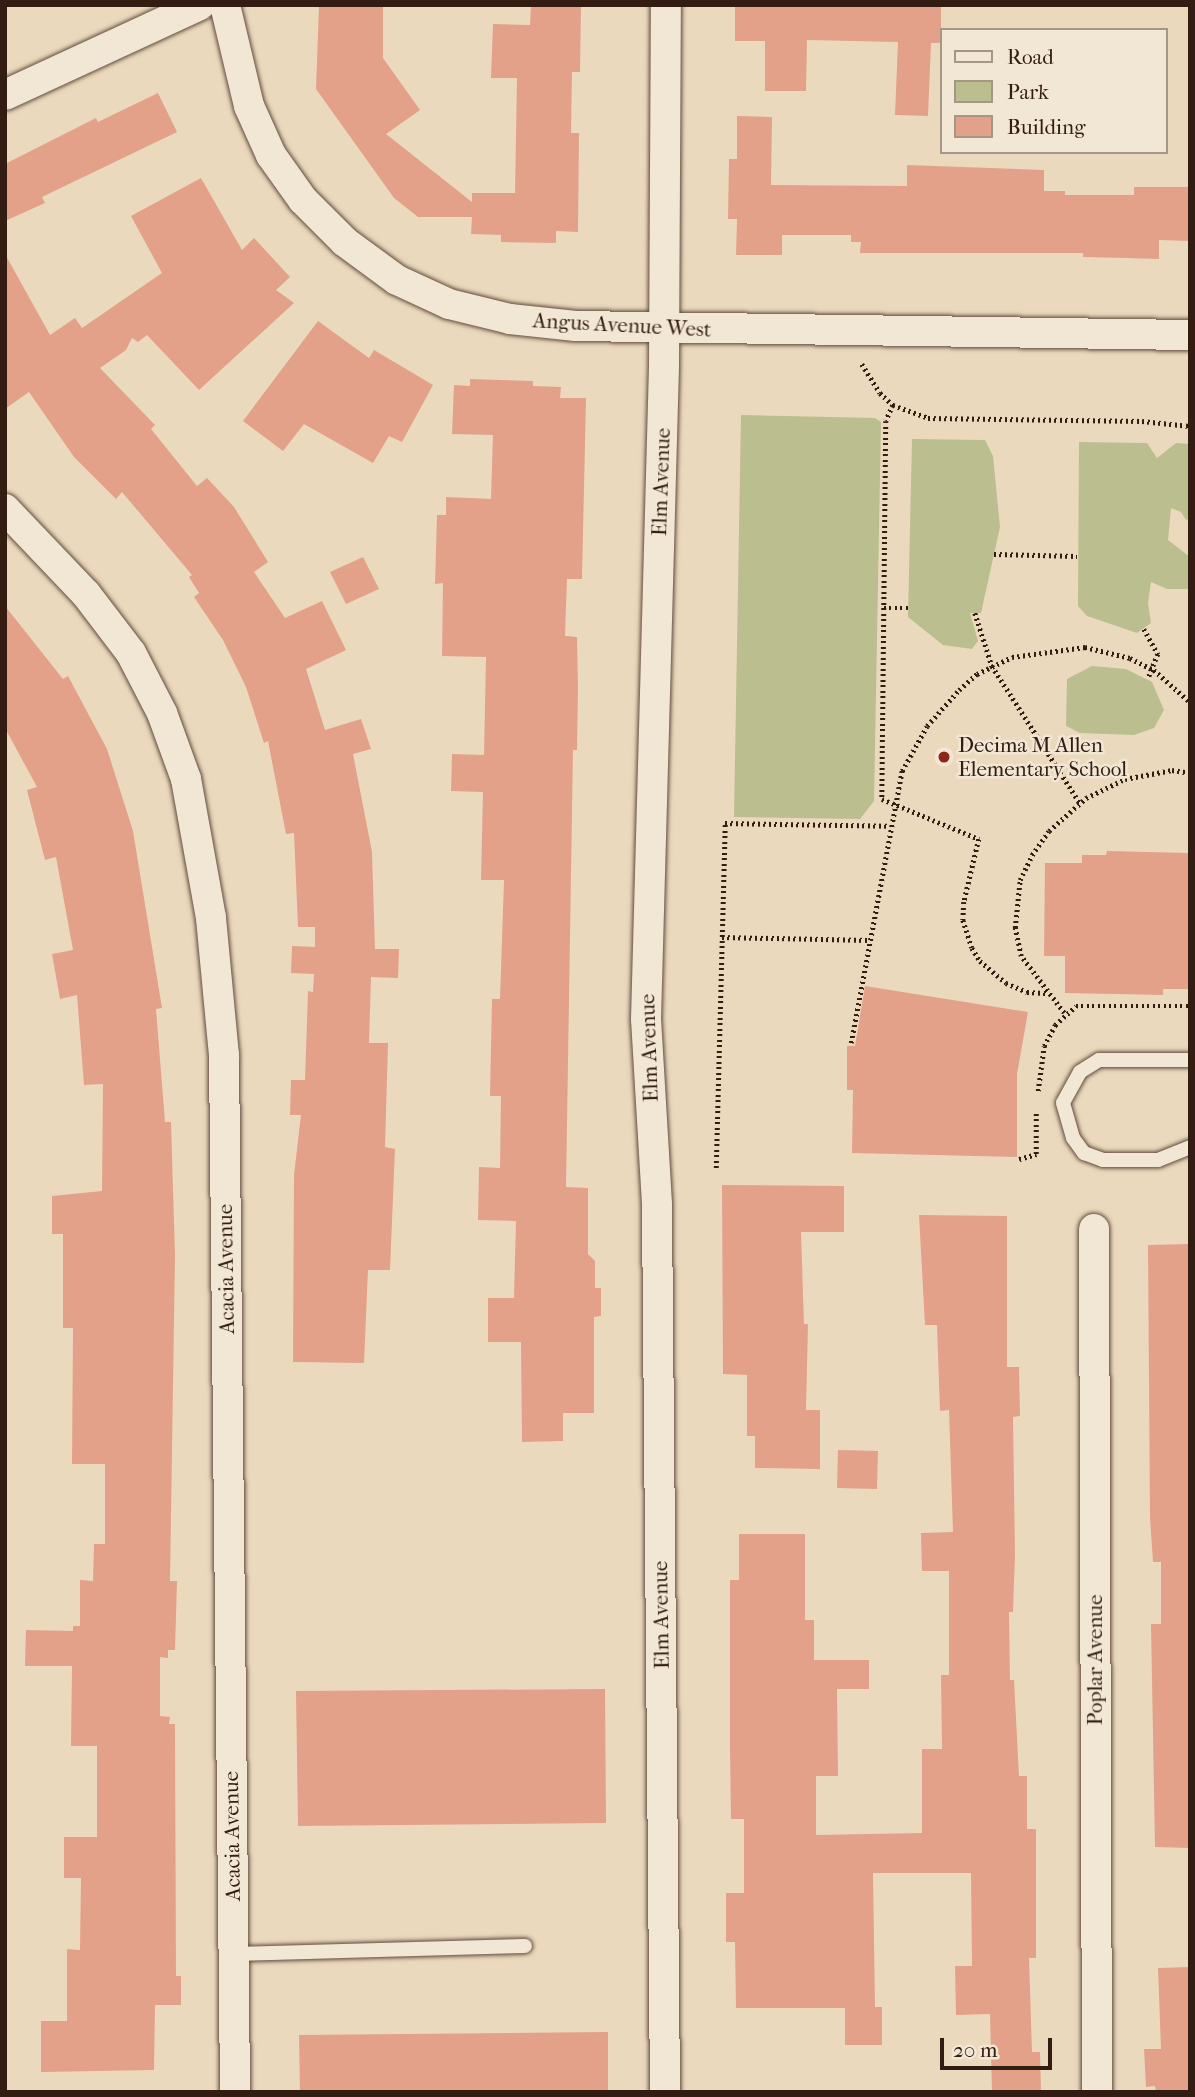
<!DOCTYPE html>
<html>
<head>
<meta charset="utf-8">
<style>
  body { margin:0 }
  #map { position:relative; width:1195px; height:2097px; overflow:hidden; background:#ebd9bd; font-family:"IM FELL French Canon",serif }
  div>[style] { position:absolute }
  .green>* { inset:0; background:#bbbe8f }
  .building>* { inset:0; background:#e3a189 }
  .path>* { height:4.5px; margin-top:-2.25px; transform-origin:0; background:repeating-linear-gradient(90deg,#331d12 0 2px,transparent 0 5.5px) }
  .roads { filter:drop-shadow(0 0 2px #614c3d) drop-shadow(0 0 2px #614c3d) }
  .service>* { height:14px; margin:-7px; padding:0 7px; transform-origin:7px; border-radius:7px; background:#f2e6d4 }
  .minor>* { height:30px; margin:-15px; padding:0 15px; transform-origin:15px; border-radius:15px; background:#f2e6d4 }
  .dots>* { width:19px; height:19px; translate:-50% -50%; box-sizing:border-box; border:4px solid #f2e6d4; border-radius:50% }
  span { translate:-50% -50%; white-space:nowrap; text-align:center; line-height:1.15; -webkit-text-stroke:5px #f2e6d4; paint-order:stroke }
  .street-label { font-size:21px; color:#331d12 }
  .poi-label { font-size:21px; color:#331d12 }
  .left { translate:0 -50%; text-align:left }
  .frame { position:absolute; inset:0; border:7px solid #331d12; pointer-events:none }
  .legend { position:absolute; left:940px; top:28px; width:228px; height:126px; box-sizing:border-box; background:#f2e6d4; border:2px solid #a69686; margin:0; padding:9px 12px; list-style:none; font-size:21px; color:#331d12 }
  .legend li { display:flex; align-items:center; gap:14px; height:35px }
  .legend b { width:35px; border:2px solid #a69686 }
  .scale { position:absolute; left:940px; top:2038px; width:112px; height:32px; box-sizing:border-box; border:4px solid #331d12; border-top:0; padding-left:9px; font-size:21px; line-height:24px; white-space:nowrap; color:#331d12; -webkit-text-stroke:5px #f2e6d4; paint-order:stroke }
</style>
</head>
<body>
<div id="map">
  <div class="green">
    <i style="clip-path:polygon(741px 415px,875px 418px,881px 422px,874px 801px,860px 819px,734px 817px)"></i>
    <i style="clip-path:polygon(912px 439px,985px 440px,993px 456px,1000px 527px,981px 613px,970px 613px,978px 641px,972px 649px,943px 645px,908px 617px)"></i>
    <i style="clip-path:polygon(1079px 442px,1147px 443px,1157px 458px,1176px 443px,1190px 444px,1190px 518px,1186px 520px,1181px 512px,1171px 508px,1168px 540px,1190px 557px,1190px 589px,1167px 589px,1151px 582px,1148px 603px,1151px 623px,1137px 633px,1087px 616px,1078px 606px)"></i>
    <i style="clip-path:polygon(1092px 666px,1126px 669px,1152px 682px,1164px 710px,1154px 728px,1134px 735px,1080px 733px,1066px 726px,1067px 679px)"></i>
  </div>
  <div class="building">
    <i style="clip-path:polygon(319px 5px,383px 5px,383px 58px,420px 110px,386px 134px,472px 202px,472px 193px,515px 193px,517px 78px,491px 78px,493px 24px,530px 25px,531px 5px,581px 5px,580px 72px,572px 72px,571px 133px,579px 133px,578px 232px,556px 231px,556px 243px,501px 242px,501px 235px,471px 234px,472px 217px,418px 217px,394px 198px,316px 89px)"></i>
    <i style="clip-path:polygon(735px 5px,941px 5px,941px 43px,931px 43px,928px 116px,895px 115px,898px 42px,807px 40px,806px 91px,765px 91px,765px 41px,735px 41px)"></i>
    <i style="clip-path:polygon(158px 93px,177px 132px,42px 197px,45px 203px,5px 221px,5px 164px,96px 118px,98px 122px)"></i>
    <i style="clip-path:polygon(737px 116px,772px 117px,771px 185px,907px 186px,907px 165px,1044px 170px,1044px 191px,1065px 191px,1065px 195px,1134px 195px,1134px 187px,1190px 187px,1190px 241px,1159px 240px,1159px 259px,1125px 258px,1083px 257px,1083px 253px,860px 253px,861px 242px,851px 242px,851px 235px,782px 235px,782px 255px,736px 255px,737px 219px,728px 219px,729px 159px,737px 159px)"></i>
    <i style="clip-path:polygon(201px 178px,242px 250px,254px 238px,290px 277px,276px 290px,294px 303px,199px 390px,147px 335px,138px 342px,132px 338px,126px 350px,100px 368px,155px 425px,151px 429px,197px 486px,207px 478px,234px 507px,268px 562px,254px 572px,285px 618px,322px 601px,346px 650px,306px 669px,325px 730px,361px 719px,371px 749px,353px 754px,372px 852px,375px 949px,399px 949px,398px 978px,371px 977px,369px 1043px,388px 1043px,385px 1147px,395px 1149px,390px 1270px,368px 1270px,364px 1363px,293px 1362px,294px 1175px,301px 1115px,290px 1115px,291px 1080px,305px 1080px,308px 991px,313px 992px,314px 974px,291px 973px,292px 946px,315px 947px,315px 927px,298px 927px,294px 833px,286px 834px,268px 741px,264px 743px,246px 687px,223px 640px,194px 597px,199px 593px,189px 577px,192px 575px,122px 492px,116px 499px,74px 457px,29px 392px,5px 409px,5px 254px,50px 335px,75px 318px,82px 328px,162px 273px,131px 216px)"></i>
    <i style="clip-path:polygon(318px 321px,369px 358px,374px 350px,433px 385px,402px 442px,389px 436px,373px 463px,304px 424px,283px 451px,243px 421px)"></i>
    <i style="clip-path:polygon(470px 379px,533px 381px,533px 386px,561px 387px,560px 398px,586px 398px,582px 579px,567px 579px,565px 636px,577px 637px,578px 688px,577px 750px,573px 750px,566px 1187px,588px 1188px,588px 1254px,595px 1261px,595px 1288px,601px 1288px,601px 1316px,594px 1317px,594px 1413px,563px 1413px,563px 1441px,522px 1442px,521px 1342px,488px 1342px,488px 1298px,514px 1298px,516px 1221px,478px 1220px,479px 1167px,500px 1168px,501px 1096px,490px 1096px,492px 999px,500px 999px,504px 880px,481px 880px,483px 792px,451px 791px,452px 754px,484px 755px,486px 657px,442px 656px,443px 583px,435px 584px,437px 515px,446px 515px,446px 497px,491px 499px,493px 435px,452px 434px,454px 385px,470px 386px)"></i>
    <i style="clip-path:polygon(363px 557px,379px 589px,346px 604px,330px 572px)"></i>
    <i style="clip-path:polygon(5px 606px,63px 679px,68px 676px,107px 749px,133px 831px,162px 1008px,156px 1009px,165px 1122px,171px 1122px,175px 1256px,170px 1581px,177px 1581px,175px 1650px,168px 1650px,168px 1658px,160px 1657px,160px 1716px,170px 1717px,169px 1724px,175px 1724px,176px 1976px,181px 1976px,181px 2005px,155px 2005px,154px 2070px,41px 2072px,41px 2021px,67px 2021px,67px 1949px,80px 1950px,81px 1878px,64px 1878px,64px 1837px,97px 1837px,97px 1746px,71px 1746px,72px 1666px,25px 1666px,26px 1630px,73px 1631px,73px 1626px,80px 1626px,80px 1580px,93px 1581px,94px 1544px,105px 1544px,105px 1464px,72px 1464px,73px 1328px,63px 1328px,63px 1234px,52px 1234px,52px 1196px,102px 1191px,103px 1084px,84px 1085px,77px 995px,60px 999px,52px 954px,73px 950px,56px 857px,45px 860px,27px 790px,37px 787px,5px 728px)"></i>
    <i style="clip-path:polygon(1107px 851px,1188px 853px,1190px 989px,1163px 989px,1163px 995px,1065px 993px,1065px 956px,1044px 956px,1045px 863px,1082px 863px,1082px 855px,1106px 855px)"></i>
    <i style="clip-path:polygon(865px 986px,1028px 1012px,1017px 1074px,1017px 1157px,852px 1153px,853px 1090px,847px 1090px,847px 1046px,855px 1046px)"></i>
    <i style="clip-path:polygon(722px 1185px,844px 1186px,844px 1232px,801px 1232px,804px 1324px,808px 1324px,806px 1410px,820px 1410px,820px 1469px,755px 1468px,755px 1436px,747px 1436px,747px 1375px,723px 1374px)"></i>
    <i style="clip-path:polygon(919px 1215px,1007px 1216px,1007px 1367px,1019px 1367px,1020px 1416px,1013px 1417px,1015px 1555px,1013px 1612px,1009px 1612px,1010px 1680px,1014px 1680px,1019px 1776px,1027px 1776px,1027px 1829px,1036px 1829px,1036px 1958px,1029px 1958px,1032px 2052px,1040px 2052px,1041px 2092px,992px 2092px,990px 2014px,956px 2015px,955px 1966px,972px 1966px,971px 1873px,873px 1873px,875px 2007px,882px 2007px,882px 2045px,845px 2045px,845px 2008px,736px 2008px,735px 1942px,726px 1942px,726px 1893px,744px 1893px,744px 1819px,731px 1819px,730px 1747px,730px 1580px,739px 1580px,739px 1534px,805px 1534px,805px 1620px,814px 1620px,814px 1660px,869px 1660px,869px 1689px,837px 1689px,838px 1776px,816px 1776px,816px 1835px,922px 1833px,922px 1749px,942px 1749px,941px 1675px,949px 1675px,949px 1571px,922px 1571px,921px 1533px,953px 1532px,949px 1410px,940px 1411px,937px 1325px,925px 1325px)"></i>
    <i style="clip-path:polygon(1190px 1244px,1190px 1848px,1155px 1847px,1151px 1624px,1161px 1624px,1161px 1562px,1153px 1562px,1150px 1518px,1148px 1245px)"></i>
    <i style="clip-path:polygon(838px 1450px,878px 1451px,877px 1489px,837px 1488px)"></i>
    <i style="clip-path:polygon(605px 1689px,606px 1823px,298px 1826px,296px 1691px)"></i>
    <i style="clip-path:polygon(1190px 1967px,1190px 2092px,1156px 2092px,1155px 2086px,1146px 2087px,1144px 2049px,1161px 2049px,1158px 1968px)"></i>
    <i style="clip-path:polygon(608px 2032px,608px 2092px,300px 2092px,299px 2035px)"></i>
  </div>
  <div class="path">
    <i style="left:862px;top:364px;width:34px;rotate:58deg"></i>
    <i style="left:880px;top:393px;width:18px;rotate:43deg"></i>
    <i style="left:893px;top:405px;width:37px;rotate:20deg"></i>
    <i style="left:928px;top:418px;width:214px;rotate:0.8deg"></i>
    <i style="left:1142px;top:421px;width:48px;rotate:5.9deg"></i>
    <i style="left:893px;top:405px;width:17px;rotate:114deg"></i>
    <i style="left:886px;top:421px;width:378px;rotate:90.6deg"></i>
    <i style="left:882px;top:799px;width:105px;rotate:22.4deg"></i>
    <i style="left:979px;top:839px;width:65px;rotate:103.4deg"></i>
    <i style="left:964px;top:902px;width:18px;rotate:93deg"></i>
    <i style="left:963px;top:920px;width:29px;rotate:72deg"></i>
    <i style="left:972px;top:948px;width:15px;rotate:58deg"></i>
    <i style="left:980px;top:961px;width:34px;rotate:40deg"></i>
    <i style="left:1006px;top:983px;width:23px;rotate:23deg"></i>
    <i style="left:1027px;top:992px;width:22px;rotate:3deg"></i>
    <i style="left:994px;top:554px;width:83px;rotate:1.4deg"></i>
    <i style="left:884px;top:608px;width:25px"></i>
    <i style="left:975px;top:613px;width:56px;rotate:72.2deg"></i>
    <i style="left:992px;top:666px;width:163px;rotate:57.3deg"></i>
    <i style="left:1144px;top:629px;width:29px;rotate:61deg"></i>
    <i style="left:1158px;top:654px;width:27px;rotate:112deg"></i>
    <i style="left:722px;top:937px;width:147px;rotate:1.2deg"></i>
    <i style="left:1064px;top:1013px;width:71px;rotate:-127deg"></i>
    <i style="left:1021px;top:956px;width:29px;rotate:-102deg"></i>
    <i style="left:1015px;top:928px;width:48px;rotate:-84.1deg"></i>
    <i style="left:1020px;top:880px;width:28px;rotate:-64deg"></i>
    <i style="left:1032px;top:855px;width:29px;rotate:-55deg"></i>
    <i style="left:1049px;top:831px;width:50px;rotate:-41.7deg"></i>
    <i style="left:1086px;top:798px;width:43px;rotate:-26deg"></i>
    <i style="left:1125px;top:779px;width:48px;rotate:-10.8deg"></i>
    <i style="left:1172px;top:770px;width:18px;rotate:9deg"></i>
    <i style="left:851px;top:1043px;width:277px;rotate:-79.4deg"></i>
    <i style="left:902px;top:771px;width:51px;rotate:-60.9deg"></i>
    <i style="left:927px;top:726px;width:48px;rotate:-48.4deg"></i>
    <i style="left:959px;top:690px;width:24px;rotate:-42deg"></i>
    <i style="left:977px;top:674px;width:39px;rotate:-26deg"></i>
    <i style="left:1012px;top:657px;width:74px;rotate:-7.8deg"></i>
    <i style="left:1085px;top:647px;width:46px;rotate:13.7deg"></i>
    <i style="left:1130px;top:658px;width:27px;rotate:27deg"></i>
    <i style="left:1154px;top:670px;width:48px;rotate:41.6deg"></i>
    <i style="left:1038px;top:1091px;width:45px;rotate:-82.4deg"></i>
    <i style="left:1044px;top:1046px;width:24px;rotate:-62deg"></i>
    <i style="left:1055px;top:1025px;width:28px;rotate:-42deg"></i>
    <i style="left:1076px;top:1006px;width:114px"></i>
    <i style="left:1019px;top:1159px;width:18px;rotate:-16deg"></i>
    <i style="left:1036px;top:1154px;width:43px;rotate:-90deg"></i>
    <i style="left:716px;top:1168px;width:345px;rotate:-88.5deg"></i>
    <i style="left:725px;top:823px;width:164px;rotate:1deg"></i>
  </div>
  <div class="roads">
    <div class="service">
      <i style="left:1190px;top:1060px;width:91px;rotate:180deg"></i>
      <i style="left:1099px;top:1060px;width:22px;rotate:148deg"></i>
      <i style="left:1080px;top:1072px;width:35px;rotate:119deg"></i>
      <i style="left:1063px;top:1103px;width:36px;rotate:74deg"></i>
      <i style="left:1073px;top:1138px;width:19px;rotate:54deg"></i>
      <i style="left:1084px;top:1153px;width:20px;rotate:20deg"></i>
      <i style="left:1103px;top:1160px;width:55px"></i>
      <i style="left:1158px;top:1160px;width:35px;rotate:-22deg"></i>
      <i style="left:233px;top:1954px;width:292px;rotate:-1.6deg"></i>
    </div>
    <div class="minor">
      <i style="left:225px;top:5px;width:104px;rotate:76.6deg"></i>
      <i style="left:249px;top:106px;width:54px;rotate:65.8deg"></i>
      <i style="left:271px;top:155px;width:55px;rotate:54.6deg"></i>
      <i style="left:303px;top:200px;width:59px;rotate:45deg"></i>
      <i style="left:345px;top:242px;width:64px;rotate:36.2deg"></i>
      <i style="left:397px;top:280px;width:57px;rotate:24.8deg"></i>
      <i style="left:449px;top:304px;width:63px;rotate:13.8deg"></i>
      <i style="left:510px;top:319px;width:66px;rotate:6.1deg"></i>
      <i style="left:576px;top:326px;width:614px;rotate:0.84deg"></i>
      <i style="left:5px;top:95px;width:215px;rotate:-24.8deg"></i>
      <i style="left:5px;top:509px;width:117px;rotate:46.4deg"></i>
      <i style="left:86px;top:594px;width:74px;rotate:52.7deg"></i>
      <i style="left:131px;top:653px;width:68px;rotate:62.7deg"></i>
      <i style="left:162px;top:713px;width:70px;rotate:70deg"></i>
      <i style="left:186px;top:779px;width:141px;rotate:79.8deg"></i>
      <i style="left:211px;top:918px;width:138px;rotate:84.6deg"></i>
      <i style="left:224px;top:1055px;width:1037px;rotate:89.39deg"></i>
      <i style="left:1094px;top:1229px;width:863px;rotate:89.8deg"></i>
      <i style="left:665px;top:2092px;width:888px;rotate:-90.52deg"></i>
      <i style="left:657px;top:1204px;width:185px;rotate:-93.4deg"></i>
      <i style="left:646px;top:1019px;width:654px;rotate:-88.42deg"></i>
      <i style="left:664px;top:365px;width:360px;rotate:-89.7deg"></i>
    </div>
  </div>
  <div class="dots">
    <i style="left:944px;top:757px;background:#8f2418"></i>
  </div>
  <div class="street-label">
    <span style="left:622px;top:325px;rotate:3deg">Angus Avenue West</span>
    <span style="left:661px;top:482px;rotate:-88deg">Elm Avenue</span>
    <span style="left:649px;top:1048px;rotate:-92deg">Elm Avenue</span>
    <span style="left:226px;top:1269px;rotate:-91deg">Acacia Avenue</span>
    <span style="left:661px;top:1615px;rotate:-91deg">Elm Avenue</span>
    <span style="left:1095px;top:1660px;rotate:-90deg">Poplar Avenue</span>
    <span style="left:232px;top:1836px;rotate:-91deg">Acacia Avenue</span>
  </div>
  <div class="poi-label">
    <span class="left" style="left:958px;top:757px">Decima M Allen<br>Elementary School</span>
  </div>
  <div class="frame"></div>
  <ul class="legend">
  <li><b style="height:9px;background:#f2e6d4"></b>Road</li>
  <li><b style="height:19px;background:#bbbe8f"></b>Park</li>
  <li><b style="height:19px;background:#e3a189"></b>Building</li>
  </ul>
  <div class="scale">20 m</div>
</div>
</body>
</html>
